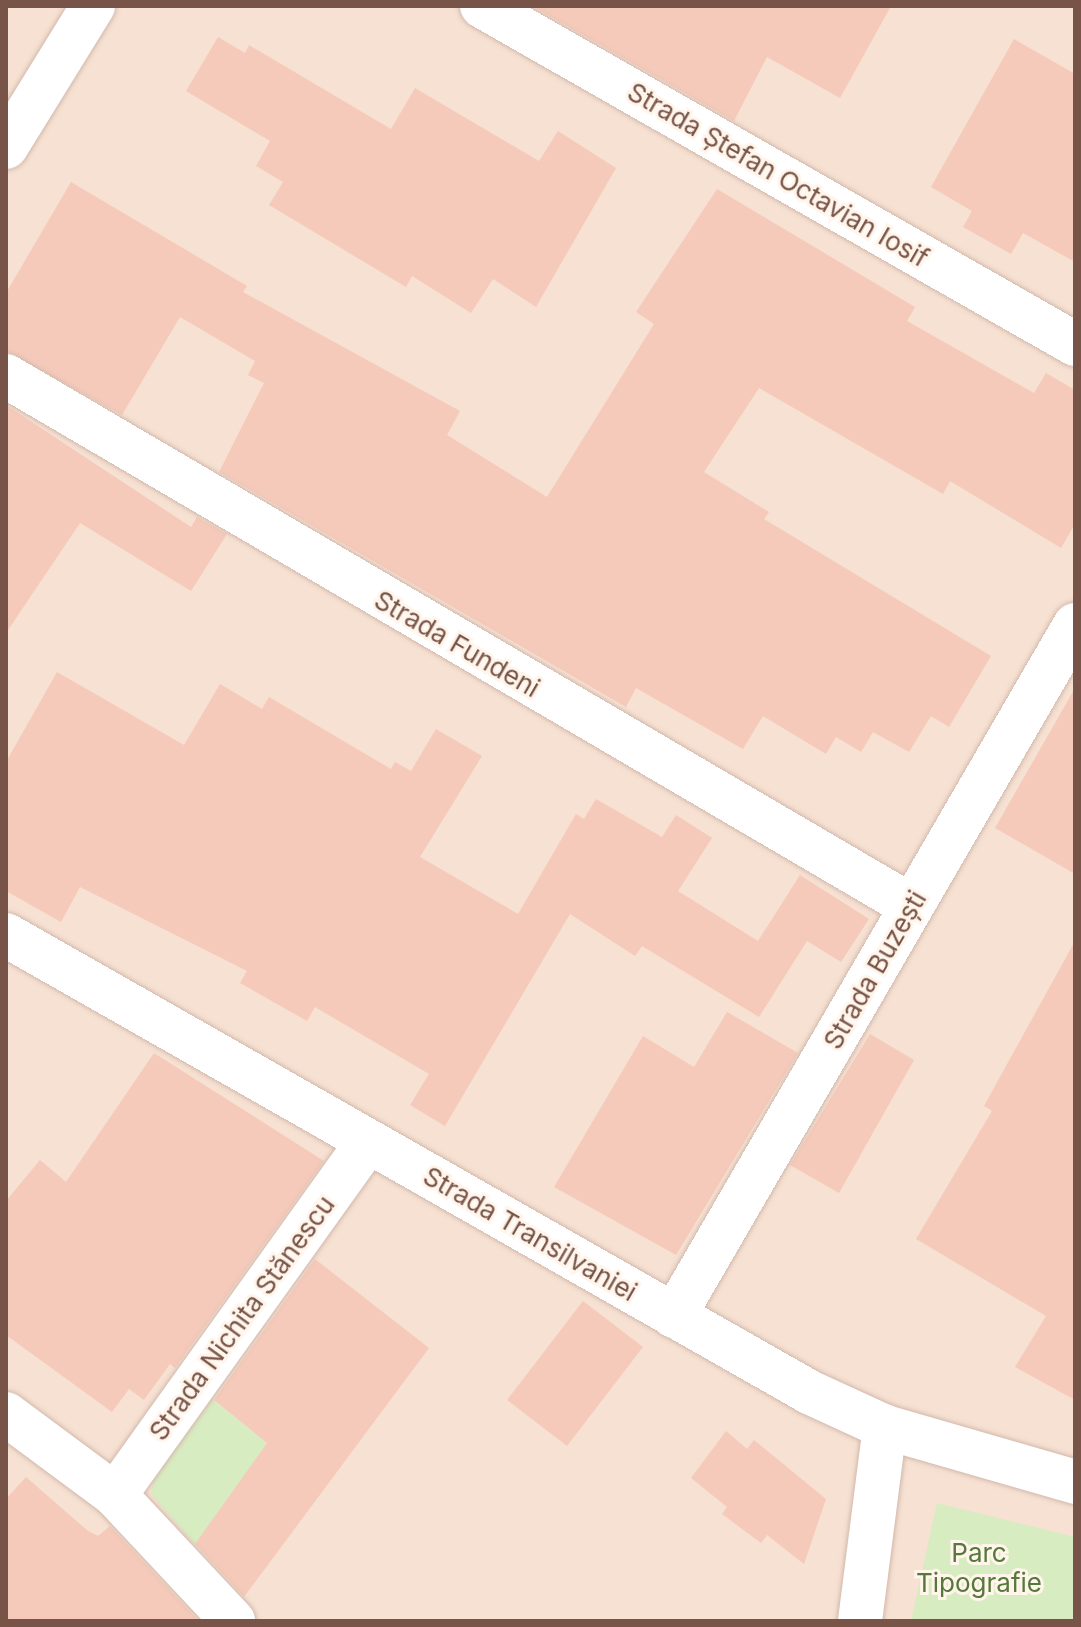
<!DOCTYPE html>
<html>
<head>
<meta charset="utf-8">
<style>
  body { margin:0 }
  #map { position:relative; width:1081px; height:1627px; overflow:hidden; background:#fef0e4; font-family:Inter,sans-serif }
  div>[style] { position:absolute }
  .residential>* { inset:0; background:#f6e1d2 }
  .green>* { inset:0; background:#d8ecc1 }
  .building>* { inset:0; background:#f5caba }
  .roads { filter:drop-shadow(0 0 2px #d2b8ac) drop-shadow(0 0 2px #d2b8ac) }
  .minor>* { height:44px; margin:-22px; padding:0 22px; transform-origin:22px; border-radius:22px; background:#fff }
  .tertiary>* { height:44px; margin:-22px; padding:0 22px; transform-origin:22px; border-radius:22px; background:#fff }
  .secondary>* { height:44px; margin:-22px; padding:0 22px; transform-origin:22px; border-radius:22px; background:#fff }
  span { translate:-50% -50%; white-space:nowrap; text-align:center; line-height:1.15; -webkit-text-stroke:6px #fff5eb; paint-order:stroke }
  .street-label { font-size:26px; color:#785348 }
  .park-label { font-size:26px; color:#56783c }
  .frame { position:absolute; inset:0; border:8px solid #785348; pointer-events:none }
</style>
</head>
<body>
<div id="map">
  <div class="residential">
    <i style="clip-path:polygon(6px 6px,1075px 6px,1075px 1621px,6px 1621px)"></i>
  </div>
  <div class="green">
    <i style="clip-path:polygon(212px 1399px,267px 1443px,195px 1545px,151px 1494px,154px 1477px)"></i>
    <i style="clip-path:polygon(937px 1503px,1075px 1537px,1075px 1621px,911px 1621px)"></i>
  </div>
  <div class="building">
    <i style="clip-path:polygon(532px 6px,891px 6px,840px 98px,767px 57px,734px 121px)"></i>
    <i style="clip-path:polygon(218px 37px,245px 53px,249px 45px,391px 129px,415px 88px,539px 161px,558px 131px,616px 168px,536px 307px,493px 279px,471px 313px,412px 276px,406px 287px,269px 205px,283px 182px,256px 166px,270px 141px,186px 91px)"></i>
    <i style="clip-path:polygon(1014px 39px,1075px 74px,1075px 262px,1023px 233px,1011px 254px,963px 227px,972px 211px,931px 187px)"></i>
    <i style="clip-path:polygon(71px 182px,247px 286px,243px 292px,460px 411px,447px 435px,547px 497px,654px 324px,636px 312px,717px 189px,915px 307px,907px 321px,1034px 393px,1046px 373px,1075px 390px,1075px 524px,1061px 548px,950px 481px,943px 494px,759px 388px,704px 472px,769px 512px,764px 519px,991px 656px,949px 727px,931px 716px,909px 752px,873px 732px,861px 752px,836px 737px,826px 754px,763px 716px,743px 749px,636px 688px,626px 707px,219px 472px,264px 383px,248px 375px,255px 361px,180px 317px,122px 415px,6px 351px,6px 293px)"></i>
    <i style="clip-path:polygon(6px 405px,191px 527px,197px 517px,227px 534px,191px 591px,80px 523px,6px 633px)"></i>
    <i style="clip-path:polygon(57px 672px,184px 745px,220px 684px,262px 709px,269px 697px,391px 769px,395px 762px,411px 771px,436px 729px,482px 756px,420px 857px,518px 914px,576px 814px,584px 819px,596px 799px,662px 837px,676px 815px,712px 838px,678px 891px,758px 941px,800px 875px,869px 919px,841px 962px,807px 941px,759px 1017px,642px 946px,635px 956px,570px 914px,445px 1126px,410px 1105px,429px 1074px,315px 1007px,307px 1021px,240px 983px,247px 971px,80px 887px,61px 922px,6px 891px,6px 762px)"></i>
    <i style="clip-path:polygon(1075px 688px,1075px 874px,995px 828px)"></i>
    <i style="clip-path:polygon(1075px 941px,1075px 1400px,1015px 1367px,1046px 1316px,916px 1239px,992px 1111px,984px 1106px)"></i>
    <i style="clip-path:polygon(727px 1012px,798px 1053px,676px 1255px,554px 1187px,643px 1036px,694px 1067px)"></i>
    <i style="clip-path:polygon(870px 1034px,914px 1060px,839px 1193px,790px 1165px)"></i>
    <i style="clip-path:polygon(154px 1053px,324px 1161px,175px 1368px,170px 1364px,144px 1400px,129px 1389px,112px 1412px,6px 1335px,6px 1201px,40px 1160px,66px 1182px)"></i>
    <i style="clip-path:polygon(315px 1259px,429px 1348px,244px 1597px,195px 1544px,267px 1443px,214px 1400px)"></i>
    <i style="clip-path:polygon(583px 1301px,643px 1347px,567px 1446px,507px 1400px)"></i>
    <i style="clip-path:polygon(726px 1431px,747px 1449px,754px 1440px,826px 1499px,804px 1564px,767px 1535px,761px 1543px,722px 1514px,727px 1507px,691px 1478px)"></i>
    <i style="clip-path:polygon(26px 1477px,88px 1531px,98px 1536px,110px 1526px,199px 1621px,6px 1621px,6px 1499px)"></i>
  </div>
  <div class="roads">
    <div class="minor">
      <i style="left:482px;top:6px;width:683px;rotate:29.68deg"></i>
      <i style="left:6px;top:376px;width:1049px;rotate:30.35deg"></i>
      <i style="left:674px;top:1316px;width:799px;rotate:-59.87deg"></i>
      <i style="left:6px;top:1414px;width:136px;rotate:36.6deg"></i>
      <i style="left:115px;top:1495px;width:173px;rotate:46.9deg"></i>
      <i style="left:115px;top:1495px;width:434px;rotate:-54.4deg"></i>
    </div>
    <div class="tertiary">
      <i style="left:860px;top:1621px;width:196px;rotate:-82.7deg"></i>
    </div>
    <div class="secondary">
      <i style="left:6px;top:147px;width:166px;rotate:-58.3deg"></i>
      <i style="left:6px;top:935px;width:924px;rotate:29.64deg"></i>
      <i style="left:809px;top:1392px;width:84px;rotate:24.7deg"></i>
      <i style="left:885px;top:1427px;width:198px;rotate:16.1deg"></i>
    </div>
  </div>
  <div class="street-label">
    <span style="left:778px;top:175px;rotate:30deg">Strada Ștefan Octavian Iosif</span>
    <span style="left:457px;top:644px;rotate:30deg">Strada Fundeni</span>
    <span style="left:875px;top:970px;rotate:-60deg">Strada Buzești</span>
    <span style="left:530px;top:1234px;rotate:30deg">Strada Transilvaniei</span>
    <span style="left:242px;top:1318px;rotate:-54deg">Strada Nichita Stănescu</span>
  </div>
  <div class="park-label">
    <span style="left:979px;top:1568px">Parc<br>Tipografie</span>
  </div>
  <div class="frame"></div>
</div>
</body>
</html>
